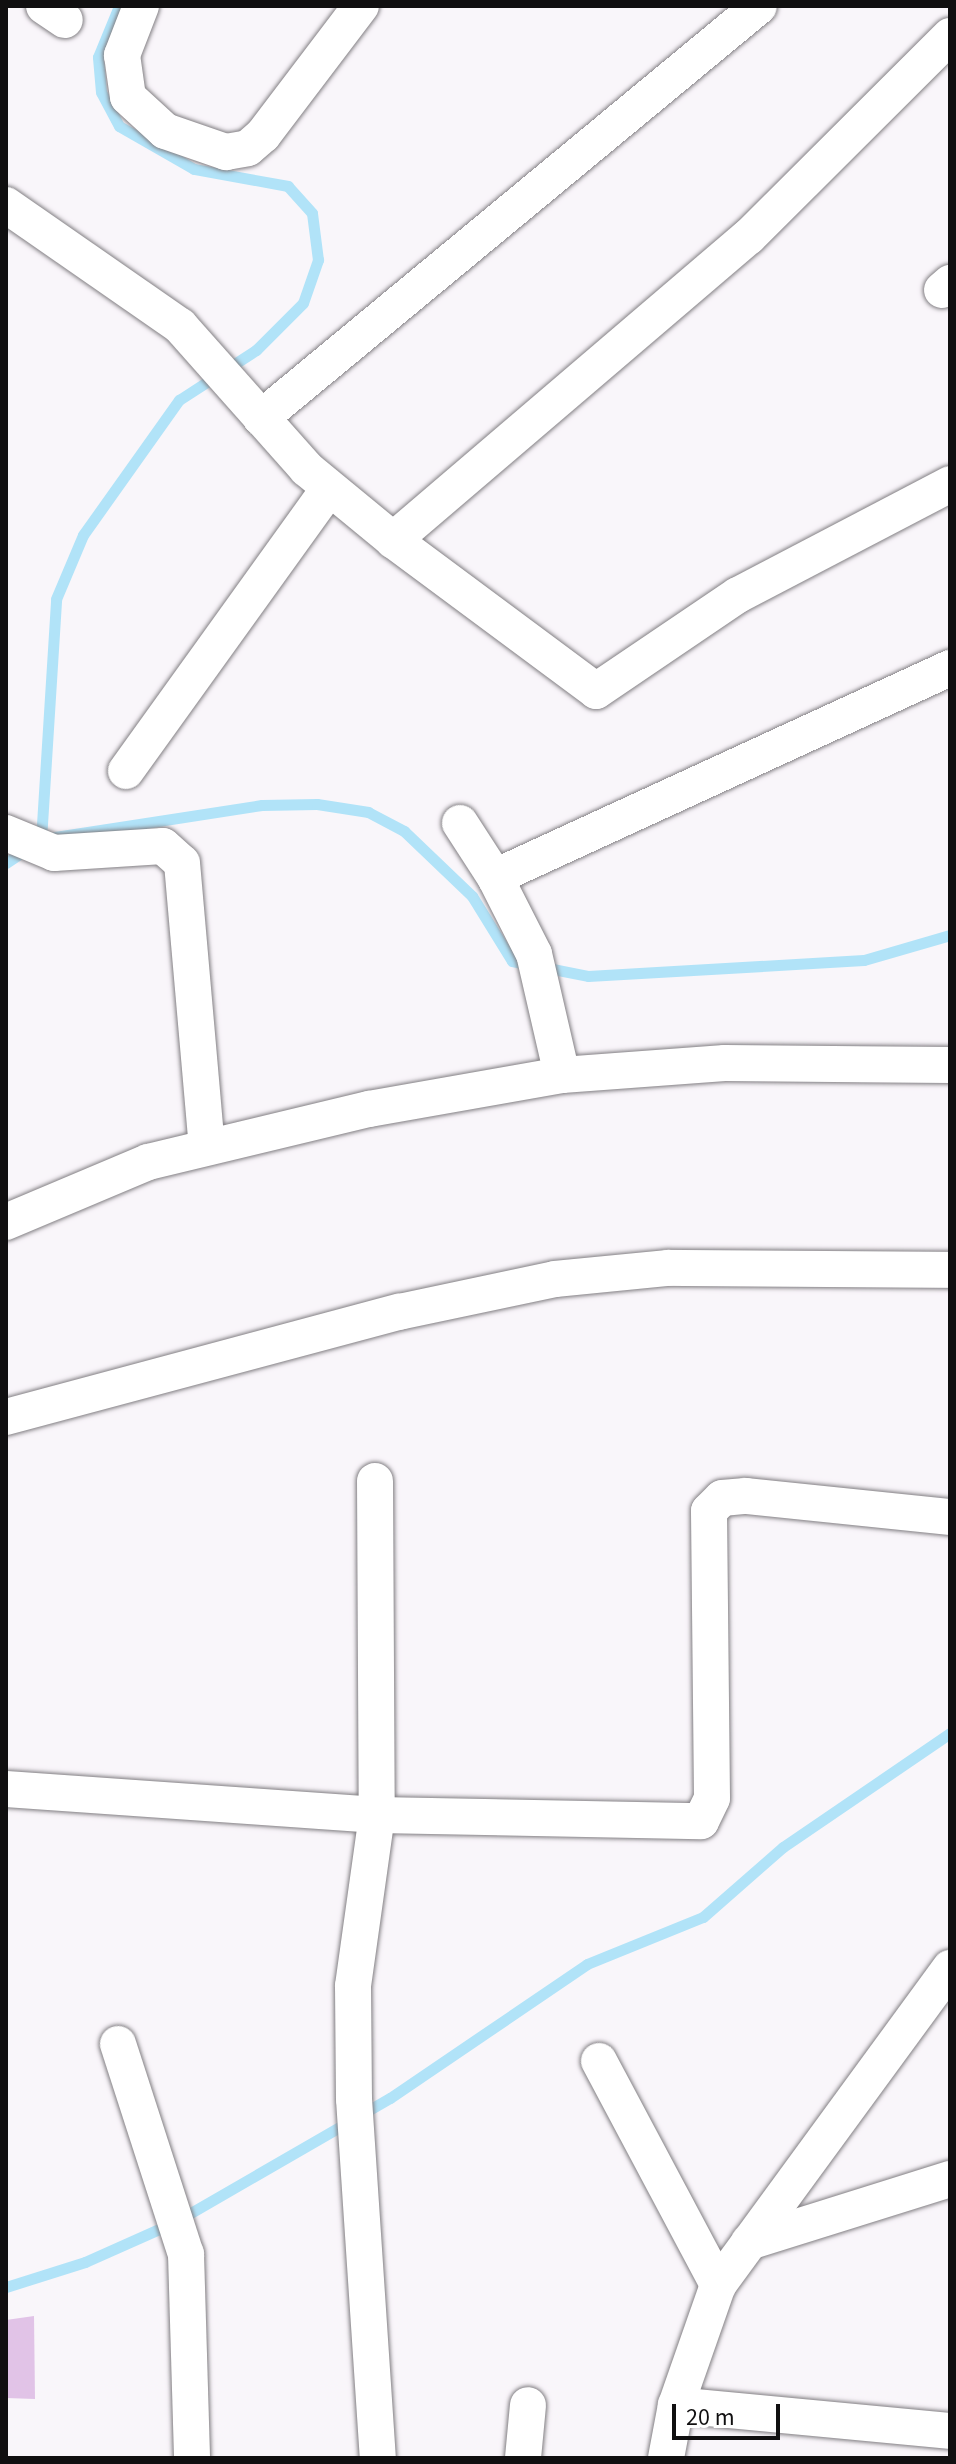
<!DOCTYPE html>
<html>
<head>
<meta charset="utf-8">
<style>
  body { margin:0 }
  #map { position:relative; width:956px; height:2464px; overflow:hidden; background:#f9f6fa; font-family:"Source Sans 3",sans-serif }
  div>[style] { position:absolute }
  .stream>* { height:11px; margin:-5.5px; padding:0 5.5px; transform-origin:5.5px; border-radius:5.5px; background:#b1e3f8 }
  .building>* { inset:0; background:#e1c3e7 }
  .roads { filter:drop-shadow(0 0 2px #827f83) drop-shadow(0 0 2px #827f83) }
  .minor>* { height:36px; margin:-18px; padding:0 18px; transform-origin:18px; border-radius:18px; background:#fff }
  span { translate:-50% -50%; white-space:nowrap; text-align:center; line-height:1.15; -webkit-text-stroke:6px #fff; paint-order:stroke }
  .frame { position:absolute; inset:0; border:8px solid #100f10; pointer-events:none }
  .scale { position:absolute; left:672px; top:2404px; width:108px; height:36px; box-sizing:border-box; border:4px solid #100f10; border-top:0; padding-left:10px; font-size:24px; line-height:28px; white-space:nowrap; color:#100f10; -webkit-text-stroke:6px #fff; paint-order:stroke }
</style>
</head>
<body>
<div id="map">
  <div class="stream">
    <i style="left:55px;top:837px;width:209px;rotate:-8.8deg"></i>
    <i style="left:262px;top:805px;width:55px;rotate:-1deg"></i>
    <i style="left:317px;top:804px;width:52px;rotate:8.9deg"></i>
    <i style="left:368px;top:812px;width:41px;rotate:27.8deg"></i>
    <i style="left:404px;top:831px;width:94px;rotate:43.7deg"></i>
    <i style="left:472px;top:896px;width:76px;rotate:58.4deg"></i>
    <i style="left:512px;top:961px;width:77px;rotate:11.2deg"></i>
    <i style="left:588px;top:976px;width:276px;rotate:-3.3deg"></i>
    <i style="left:864px;top:960px;width:90px;rotate:-16.2deg"></i>
    <i style="left:41px;top:840px;width:241px;rotate:-86.4deg"></i>
    <i style="left:56px;top:599px;width:69px;rotate:-67.1deg"></i>
    <i style="left:83px;top:535px;width:166px;rotate:-54.6deg"></i>
    <i style="left:179px;top:400px;width:92px;rotate:-33deg"></i>
    <i style="left:256px;top:350px;width:66px;rotate:-45deg"></i>
    <i style="left:303px;top:303px;width:46px;rotate:-70.8deg"></i>
    <i style="left:318px;top:260px;width:47px;rotate:-97.3deg"></i>
    <i style="left:312px;top:213px;width:36px;rotate:-132deg"></i>
    <i style="left:288px;top:186px;width:96px;rotate:-169.7deg"></i>
    <i style="left:194px;top:169px;width:86px;rotate:-150.2deg"></i>
    <i style="left:119px;top:126px;width:38px;rotate:-118deg"></i>
    <i style="left:101px;top:92px;width:35px;rotate:-95deg"></i>
    <i style="left:98px;top:57px;width:55px;rotate:-67.6deg"></i>
    <i style="left:6px;top:863px;width:23px;rotate:-34deg"></i>
    <i style="left:6px;top:2287px;width:83px;rotate:-17.6deg"></i>
    <i style="left:85px;top:2262px;width:98px;rotate:-24deg"></i>
    <i style="left:175px;top:2222px;width:248px;rotate:-30deg"></i>
    <i style="left:390px;top:2098px;width:238px;rotate:-34.2deg"></i>
    <i style="left:587px;top:1964px;width:125px;rotate:-22.1deg"></i>
    <i style="left:703px;top:1917px;width:106px;rotate:-41.2deg"></i>
    <i style="left:783px;top:1847px;width:202px;rotate:-34.3deg"></i>
  </div>
  <div class="building">
    <i style="clip-path:polygon(34px 2316px,35px 2399px,6px 2398px,6px 2320px)"></i>
  </div>
  <div class="roads">
    <div class="minor">
      <i style="left:44px;top:6px;width:25px;rotate:34deg"></i>
      <i style="left:141px;top:6px;width:53px;rotate:111.2deg"></i>
      <i style="left:122px;top:55px;width:42px;rotate:81.9deg"></i>
      <i style="left:128px;top:97px;width:50px;rotate:42.6deg"></i>
      <i style="left:165px;top:131px;width:65px;rotate:19deg"></i>
      <i style="left:226px;top:152px;width:22px;rotate:-10deg"></i>
      <i style="left:248px;top:148px;width:20px;rotate:-41deg"></i>
      <i style="left:263px;top:135px;width:162px;rotate:-52.8deg"></i>
      <i style="left:950px;top:36px;width:285px;rotate:135.1deg"></i>
      <i style="left:748px;top:237px;width:467px;rotate:139.5deg"></i>
      <i style="left:393px;top:540px;width:253px;rotate:36.6deg"></i>
      <i style="left:596px;top:691px;width:171px;rotate:-34.1deg"></i>
      <i style="left:738px;top:595px;width:239px;rotate:-27.6deg"></i>
      <i style="left:6px;top:205px;width:212px;rotate:34.8deg"></i>
      <i style="left:180px;top:326px;width:191px;rotate:48.4deg"></i>
      <i style="left:307px;top:469px;width:112px;rotate:39.5deg"></i>
      <i style="left:942px;top:290px;width:11px;rotate:-41deg"></i>
      <i style="left:261px;top:418px;width:646px;rotate:-39.6deg"></i>
      <i style="left:126px;top:771px;width:348px;rotate:-54.3deg"></i>
      <i style="left:460px;top:823px;width:64px;rotate:57.1deg"></i>
      <i style="left:6px;top:833px;width:52px;rotate:22.6deg"></i>
      <i style="left:54px;top:853px;width:109px;rotate:-3.7deg"></i>
      <i style="left:163px;top:846px;width:25px;rotate:42deg"></i>
      <i style="left:182px;top:863px;width:285px;rotate:85deg"></i>
      <i style="left:562px;top:1075px;width:124px;rotate:-103deg"></i>
      <i style="left:534px;top:954px;width:86px;rotate:-116.9deg"></i>
      <i style="left:495px;top:877px;width:501px;rotate:-24.67deg"></i>
      <i style="left:6px;top:1222px;width:154px;rotate:-22.9deg"></i>
      <i style="left:148px;top:1162px;width:227px;rotate:-13.5deg"></i>
      <i style="left:369px;top:1109px;width:196px;rotate:-10deg"></i>
      <i style="left:562px;top:1075px;width:163px;rotate:-4.2deg"></i>
      <i style="left:725px;top:1063px;width:225px;rotate:0.5deg"></i>
      <i style="left:6px;top:1417px;width:407px;rotate:-15deg"></i>
      <i style="left:399px;top:1312px;width:159px;rotate:-11.9deg"></i>
      <i style="left:555px;top:1279px;width:114px;rotate:-5.6deg"></i>
      <i style="left:668px;top:1268px;width:282px;rotate:0.4deg"></i>
      <i style="left:375px;top:1481px;width:334px;rotate:89.7deg"></i>
      <i style="left:377px;top:1815px;width:173px;rotate:98deg"></i>
      <i style="left:353px;top:1986px;width:113px;rotate:89.5deg"></i>
      <i style="left:354px;top:2099px;width:360px;rotate:86.2deg"></i>
      <i style="left:6px;top:1789px;width:372px;rotate:4deg"></i>
      <i style="left:377px;top:1815px;width:324px;rotate:1.1deg"></i>
      <i style="left:701px;top:1821px;width:25px;rotate:-64deg"></i>
      <i style="left:712px;top:1798px;width:287px;rotate:-90.6deg"></i>
      <i style="left:709px;top:1511px;width:18px;rotate:-45deg"></i>
      <i style="left:722px;top:1498px;width:24px;rotate:-5deg"></i>
      <i style="left:746px;top:1496px;width:205px;rotate:5.9deg"></i>
      <i style="left:118px;top:2044px;width:221px;rotate:72.1deg"></i>
      <i style="left:186px;top:2254px;width:204px;rotate:88.3deg"></i>
      <i style="left:599px;top:2061px;width:254px;rotate:62deg"></i>
      <i style="left:749px;top:2242px;width:211px;rotate:-17.4deg"></i>
      <i style="left:676px;top:2405px;width:275px;rotate:5.4deg"></i>
      <i style="left:523px;top:2458px;width:53px;rotate:-84.6deg"></i>
      <i style="left:666px;top:2458px;width:54px;rotate:-79.3deg"></i>
      <i style="left:676px;top:2405px;width:127px;rotate:-70.7deg"></i>
      <i style="left:718px;top:2285px;width:393px;rotate:-53.8deg"></i>
    </div>
  </div>
  <div class="frame"></div>
  <div class="scale">20 m</div>
</div>
</body>
</html>
